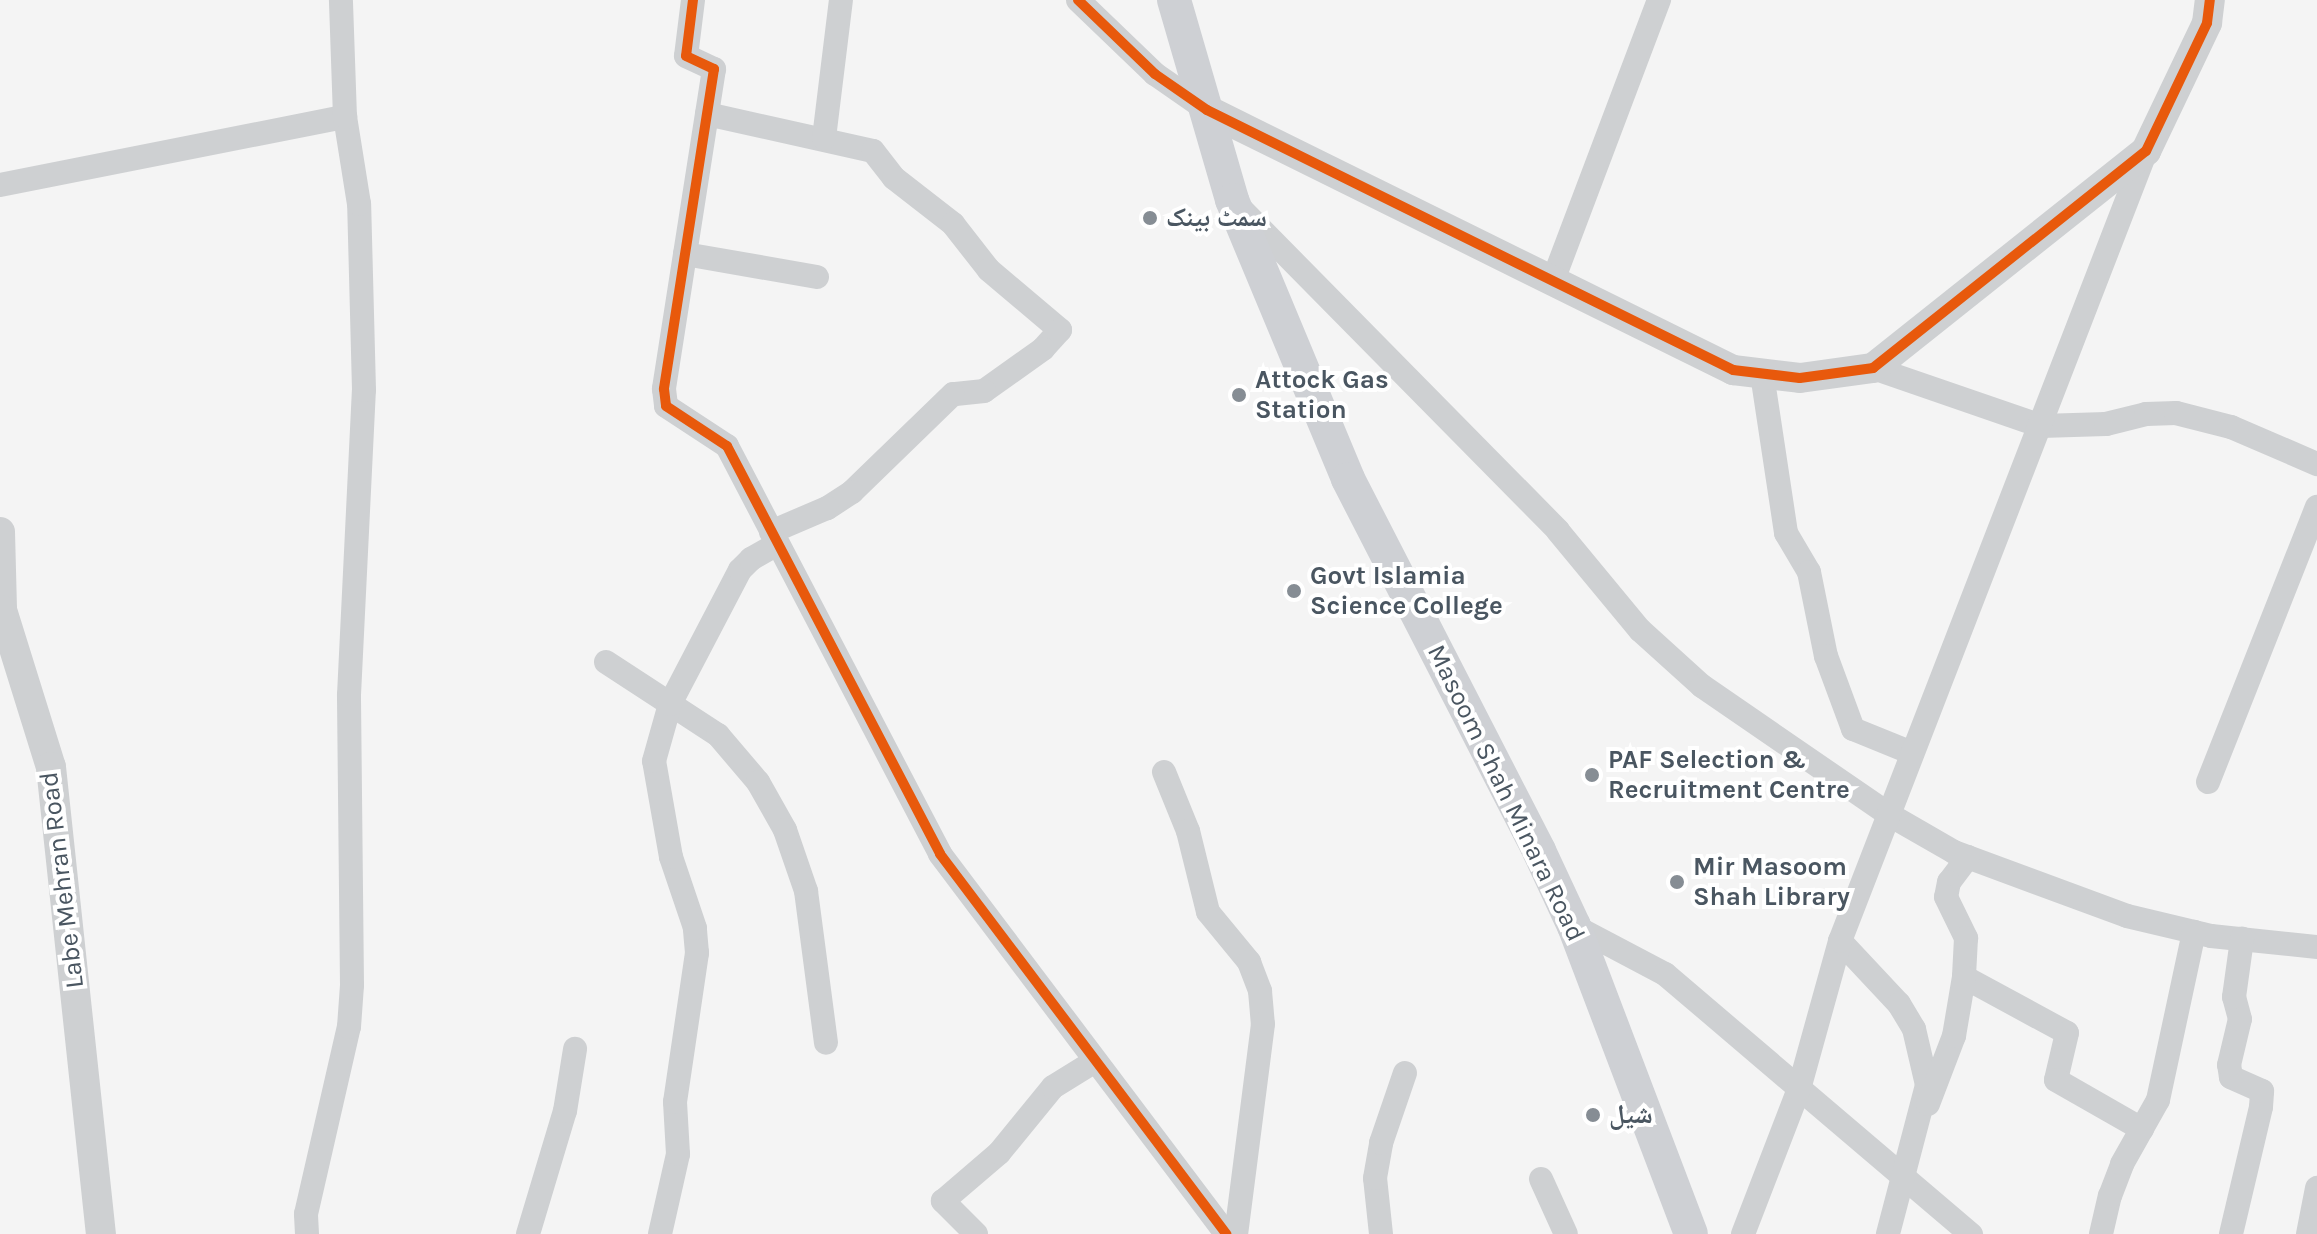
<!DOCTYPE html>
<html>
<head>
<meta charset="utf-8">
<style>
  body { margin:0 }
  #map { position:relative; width:2317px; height:1234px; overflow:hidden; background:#f4f4f4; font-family:Karla,"Noto Naskh Arabic",sans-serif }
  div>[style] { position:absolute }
  .minor>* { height:24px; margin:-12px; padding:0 12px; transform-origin:12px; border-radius:12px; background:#ced0d2 }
  .tertiary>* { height:30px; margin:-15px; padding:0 15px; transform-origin:15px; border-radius:15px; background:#ced0d2 }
  .secondary>* { height:34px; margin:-17px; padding:0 17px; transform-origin:17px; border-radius:17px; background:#ced0d4 }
  .cycleway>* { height:10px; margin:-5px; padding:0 5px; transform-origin:5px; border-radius:5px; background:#e8590c }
  .dots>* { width:22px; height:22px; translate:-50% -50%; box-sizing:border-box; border:4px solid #fff; border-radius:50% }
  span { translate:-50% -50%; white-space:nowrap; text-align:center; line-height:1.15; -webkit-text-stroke:8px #fff; paint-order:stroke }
  .poi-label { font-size:26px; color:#4a5661; font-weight:700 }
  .left { translate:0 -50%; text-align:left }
  .street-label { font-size:26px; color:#4a5661 }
</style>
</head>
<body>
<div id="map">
  <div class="minor">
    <i style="left:693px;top:0;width:56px;rotate:97.1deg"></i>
    <i style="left:686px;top:56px;width:31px;rotate:25deg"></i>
    <i style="left:714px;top:69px;width:324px;rotate:98.9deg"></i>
    <i style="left:664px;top:389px;width:17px;rotate:83deg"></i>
    <i style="left:666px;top:406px;width:73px;rotate:33.3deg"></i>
    <i style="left:727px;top:446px;width:460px;rotate:62.4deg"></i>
    <i style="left:940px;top:854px;width:476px;rotate:53deg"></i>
    <i style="left:1078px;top:0;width:107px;rotate:43.9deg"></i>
    <i style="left:1155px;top:74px;width:63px;rotate:34.7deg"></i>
    <i style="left:707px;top:114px;width:170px;rotate:12.6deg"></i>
    <i style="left:873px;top:151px;width:34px;rotate:52deg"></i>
    <i style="left:894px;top:178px;width:75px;rotate:37.9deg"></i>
    <i style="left:953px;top:224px;width:58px;rotate:52deg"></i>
    <i style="left:989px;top:270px;width:93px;rotate:40.2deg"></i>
    <i style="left:1060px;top:330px;width:25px;rotate:132deg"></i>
    <i style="left:1043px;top:349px;width:72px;rotate:144.6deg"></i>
    <i style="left:984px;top:391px;width:31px;rotate:174deg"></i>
    <i style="left:953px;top:394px;width:141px;rotate:135.9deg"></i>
    <i style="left:852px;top:492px;width:30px;rotate:147deg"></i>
    <i style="left:827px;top:508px;width:61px;rotate:156.8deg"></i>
    <i style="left:824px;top:138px;width:139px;rotate:-83deg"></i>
    <i style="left:0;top:185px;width:352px;rotate:-11.2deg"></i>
    <i style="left:1242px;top:210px;width:450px;rotate:45.4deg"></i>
    <i style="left:1558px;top:531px;width:129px;rotate:50.4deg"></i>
    <i style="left:1640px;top:630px;width:84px;rotate:42.1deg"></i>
    <i style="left:1702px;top:686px;width:226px;rotate:34.5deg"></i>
    <i style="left:1888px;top:814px;width:76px;rotate:29.9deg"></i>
    <i style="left:1954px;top:852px;width:184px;rotate:20.3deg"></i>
    <i style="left:2127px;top:916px;width:86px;rotate:13.4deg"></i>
    <i style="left:2211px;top:936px;width:107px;rotate:5.9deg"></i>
    <i style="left:685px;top:254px;width:134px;rotate:9.9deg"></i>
    <i style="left:1552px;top:283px;width:303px;rotate:-69.3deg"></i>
    <i style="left:1873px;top:368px;width:178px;rotate:19deg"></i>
    <i style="left:2041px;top:426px;width:65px;rotate:-1.8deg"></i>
    <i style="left:2106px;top:424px;width:41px;rotate:-14deg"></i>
    <i style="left:2146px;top:414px;width:30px;rotate:-2deg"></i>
    <i style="left:2176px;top:413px;width:57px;rotate:14.3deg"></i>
    <i style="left:2231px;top:427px;width:94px;rotate:23.3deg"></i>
    <i style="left:1762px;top:374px;width:161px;rotate:81.4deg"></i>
    <i style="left:1786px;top:533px;width:45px;rotate:59.5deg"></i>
    <i style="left:1809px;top:572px;width:86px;rotate:78.6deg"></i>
    <i style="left:1826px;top:656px;width:78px;rotate:69.7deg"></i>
    <i style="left:1853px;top:729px;width:64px;rotate:22.1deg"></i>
    <i style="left:606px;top:662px;width:134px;rotate:33.1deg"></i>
    <i style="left:718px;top:735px;width:62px;rotate:49.6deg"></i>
    <i style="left:758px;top:782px;width:55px;rotate:60.6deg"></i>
    <i style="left:785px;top:830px;width:65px;rotate:71deg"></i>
    <i style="left:806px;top:891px;width:153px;rotate:82.5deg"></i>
    <i style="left:1164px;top:772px;width:64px;rotate:67.9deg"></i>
    <i style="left:1188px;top:831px;width:83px;rotate:76.1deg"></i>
    <i style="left:1208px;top:912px;width:65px;rotate:50.6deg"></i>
    <i style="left:1249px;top:962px;width:31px;rotate:69deg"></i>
    <i style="left:1260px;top:991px;width:33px;rotate:85deg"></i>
    <i style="left:1263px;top:1024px;width:212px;rotate:97.3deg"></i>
    <i style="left:2208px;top:782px;width:296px;rotate:-68.4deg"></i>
    <i style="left:1968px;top:857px;width:31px;rotate:127deg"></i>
    <i style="left:1949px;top:882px;width:15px;rotate:101deg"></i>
    <i style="left:1946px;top:897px;width:46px;rotate:64deg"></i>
    <i style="left:1966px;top:938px;width:39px;rotate:93deg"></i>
    <i style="left:1964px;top:977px;width:117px;rotate:28.5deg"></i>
    <i style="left:2067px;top:1033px;width:48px;rotate:103.2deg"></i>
    <i style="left:2056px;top:1080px;width:99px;rotate:29.7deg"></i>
    <i style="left:1574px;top:926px;width:103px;rotate:27.8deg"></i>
    <i style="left:1665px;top:974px;width:402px;rotate:40.4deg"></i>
    <i style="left:1840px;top:941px;width:86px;rotate:46.9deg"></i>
    <i style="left:1899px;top:1004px;width:29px;rotate:59deg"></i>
    <i style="left:1914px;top:1029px;width:57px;rotate:76.9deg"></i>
    <i style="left:1927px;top:1085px;width:154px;rotate:104.7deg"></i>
    <i style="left:1928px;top:1104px;width:73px;rotate:-69.1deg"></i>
    <i style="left:1954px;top:1036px;width:60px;rotate:-80.4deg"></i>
    <i style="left:1541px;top:1179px;width:60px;rotate:65.6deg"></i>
    <i style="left:307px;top:1234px;width:20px;rotate:-93deg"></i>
    <i style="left:306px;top:1214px;width:192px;rotate:-77.1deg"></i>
    <i style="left:349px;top:1027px;width:42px;rotate:-85.9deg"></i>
    <i style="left:352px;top:985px;width:290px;rotate:-90.6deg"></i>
    <i style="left:349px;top:695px;width:305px;rotate:-87.2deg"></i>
    <i style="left:364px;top:390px;width:186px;rotate:-91.5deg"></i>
    <i style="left:359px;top:204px;width:88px;rotate:-99.1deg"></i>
    <i style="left:345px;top:117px;width:117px;rotate:-92deg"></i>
    <i style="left:528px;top:1234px;width:128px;rotate:-73.3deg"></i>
    <i style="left:565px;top:1111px;width:63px;rotate:-80.8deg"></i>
    <i style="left:660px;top:1234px;width:82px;rotate:-77.3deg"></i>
    <i style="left:678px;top:1154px;width:52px;rotate:-93.3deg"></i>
    <i style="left:675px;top:1102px;width:151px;rotate:-81.6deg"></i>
    <i style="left:697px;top:953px;width:25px;rotate:-95deg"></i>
    <i style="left:695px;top:928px;width:75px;rotate:-108.7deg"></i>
    <i style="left:671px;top:857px;width:97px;rotate:-100deg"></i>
    <i style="left:654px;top:761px;width:59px;rotate:-74.3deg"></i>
    <i style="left:670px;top:704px;width:151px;rotate:-62.4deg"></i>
    <i style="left:740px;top:570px;width:16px;rotate:-45deg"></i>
    <i style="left:751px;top:559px;width:30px;rotate:-30deg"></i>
    <i style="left:976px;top:1234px;width:47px;rotate:-135deg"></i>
    <i style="left:943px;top:1201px;width:74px;rotate:-40.6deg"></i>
    <i style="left:999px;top:1153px;width:85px;rotate:-50.7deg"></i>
    <i style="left:1053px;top:1087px;width:49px;rotate:-31.8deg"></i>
    <i style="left:1381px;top:1234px;width:56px;rotate:-96.1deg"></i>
    <i style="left:1375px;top:1178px;width:36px;rotate:-80deg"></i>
    <i style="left:1381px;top:1143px;width:74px;rotate:-71.1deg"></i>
    <i style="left:1743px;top:1234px;width:155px;rotate:-68.9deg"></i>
    <i style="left:1799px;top:1089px;width:154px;rotate:-74.5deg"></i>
    <i style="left:1840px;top:941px;width:847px;rotate:-68.83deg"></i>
    <i style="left:2101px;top:1234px;width:39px;rotate:-77deg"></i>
    <i style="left:2110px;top:1196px;width:34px;rotate:-69deg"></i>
    <i style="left:2122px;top:1164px;width:73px;rotate:-60.6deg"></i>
    <i style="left:2158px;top:1100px;width:172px;rotate:-77.9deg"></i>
    <i style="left:2231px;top:1234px;width:130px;rotate:-76.7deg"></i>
    <i style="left:2261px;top:1107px;width:16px;rotate:-86deg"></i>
    <i style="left:2262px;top:1091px;width:34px;rotate:-156deg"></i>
    <i style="left:2231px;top:1077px;width:12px;rotate:-99deg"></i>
    <i style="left:2229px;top:1065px;width:47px;rotate:-76.6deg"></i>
    <i style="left:2240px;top:1019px;width:23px;rotate:-105deg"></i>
    <i style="left:2234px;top:997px;width:59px;rotate:-82.1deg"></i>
    <i style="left:2308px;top:1234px;width:47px;rotate:-78.9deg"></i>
  </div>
  <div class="tertiary">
    <i style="left:1207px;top:110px;width:587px;rotate:26.3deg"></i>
    <i style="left:1733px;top:370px;width:67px;rotate:6.8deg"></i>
    <i style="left:1800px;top:378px;width:74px;rotate:-7.8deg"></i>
    <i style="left:1873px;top:368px;width:349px;rotate:-38.5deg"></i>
    <i style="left:2146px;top:151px;width:142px;rotate:-64.5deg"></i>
    <i style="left:2207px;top:23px;width:23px;rotate:-83deg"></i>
    <i style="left:0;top:532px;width:78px;rotate:88.5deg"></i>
    <i style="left:2px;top:610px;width:164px;rotate:72.7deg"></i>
    <i style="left:51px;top:767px;width:470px;rotate:83.9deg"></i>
  </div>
  <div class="secondary">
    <i style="left:1174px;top:0;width:208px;rotate:73.8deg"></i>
    <i style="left:1232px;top:200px;width:302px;rotate:67.4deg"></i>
    <i style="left:1348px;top:479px;width:418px;rotate:62.8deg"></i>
    <i style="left:1539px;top:851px;width:83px;rotate:65deg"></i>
    <i style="left:1574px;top:926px;width:329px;rotate:69.2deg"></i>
  </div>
  <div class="cycleway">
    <i style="left:693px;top:0;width:56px;rotate:97.1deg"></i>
    <i style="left:686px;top:56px;width:31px;rotate:25deg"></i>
    <i style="left:714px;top:69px;width:324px;rotate:98.9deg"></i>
    <i style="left:664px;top:389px;width:17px;rotate:83deg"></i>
    <i style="left:666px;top:406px;width:73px;rotate:33.3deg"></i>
    <i style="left:727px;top:446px;width:460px;rotate:62.4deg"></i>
    <i style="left:940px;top:854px;width:476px;rotate:53deg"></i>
    <i style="left:1078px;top:0;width:107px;rotate:43.9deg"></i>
    <i style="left:1155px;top:74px;width:63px;rotate:34.7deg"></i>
    <i style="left:1207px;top:110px;width:587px;rotate:26.3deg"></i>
    <i style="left:1733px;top:370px;width:67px;rotate:6.8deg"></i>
    <i style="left:1800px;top:378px;width:74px;rotate:-7.8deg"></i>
    <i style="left:1873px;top:368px;width:349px;rotate:-38.5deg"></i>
    <i style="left:2146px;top:151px;width:142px;rotate:-64.5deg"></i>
    <i style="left:2207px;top:23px;width:23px;rotate:-83deg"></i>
  </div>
  <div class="dots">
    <i style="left:1150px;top:218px;background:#868d94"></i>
    <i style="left:1239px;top:395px;background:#868d94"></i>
    <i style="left:1294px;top:591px;background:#868d94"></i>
    <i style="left:1592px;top:775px;background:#868d94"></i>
    <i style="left:1677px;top:882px;background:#868d94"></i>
    <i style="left:1593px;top:1115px;background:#868d94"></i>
  </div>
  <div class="poi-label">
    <span class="left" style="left:1166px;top:218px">سمٹ بینک</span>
    <span class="left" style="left:1255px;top:395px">Attock Gas<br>Station</span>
    <span class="left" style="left:1310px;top:591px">Govt Islamia<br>Science College</span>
    <span class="left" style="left:1608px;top:775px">PAF Selection &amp;<br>Recruitment Centre</span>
    <span class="left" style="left:1693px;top:882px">Mir Masoom<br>Shah Library</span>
    <span class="left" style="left:1609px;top:1115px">شیل</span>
  </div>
  <div class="street-label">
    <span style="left:1506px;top:793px;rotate:64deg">Masoom Shah Minara Road</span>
    <span style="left:62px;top:880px;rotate:-97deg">Labe Mehran Road</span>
  </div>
</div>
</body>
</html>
